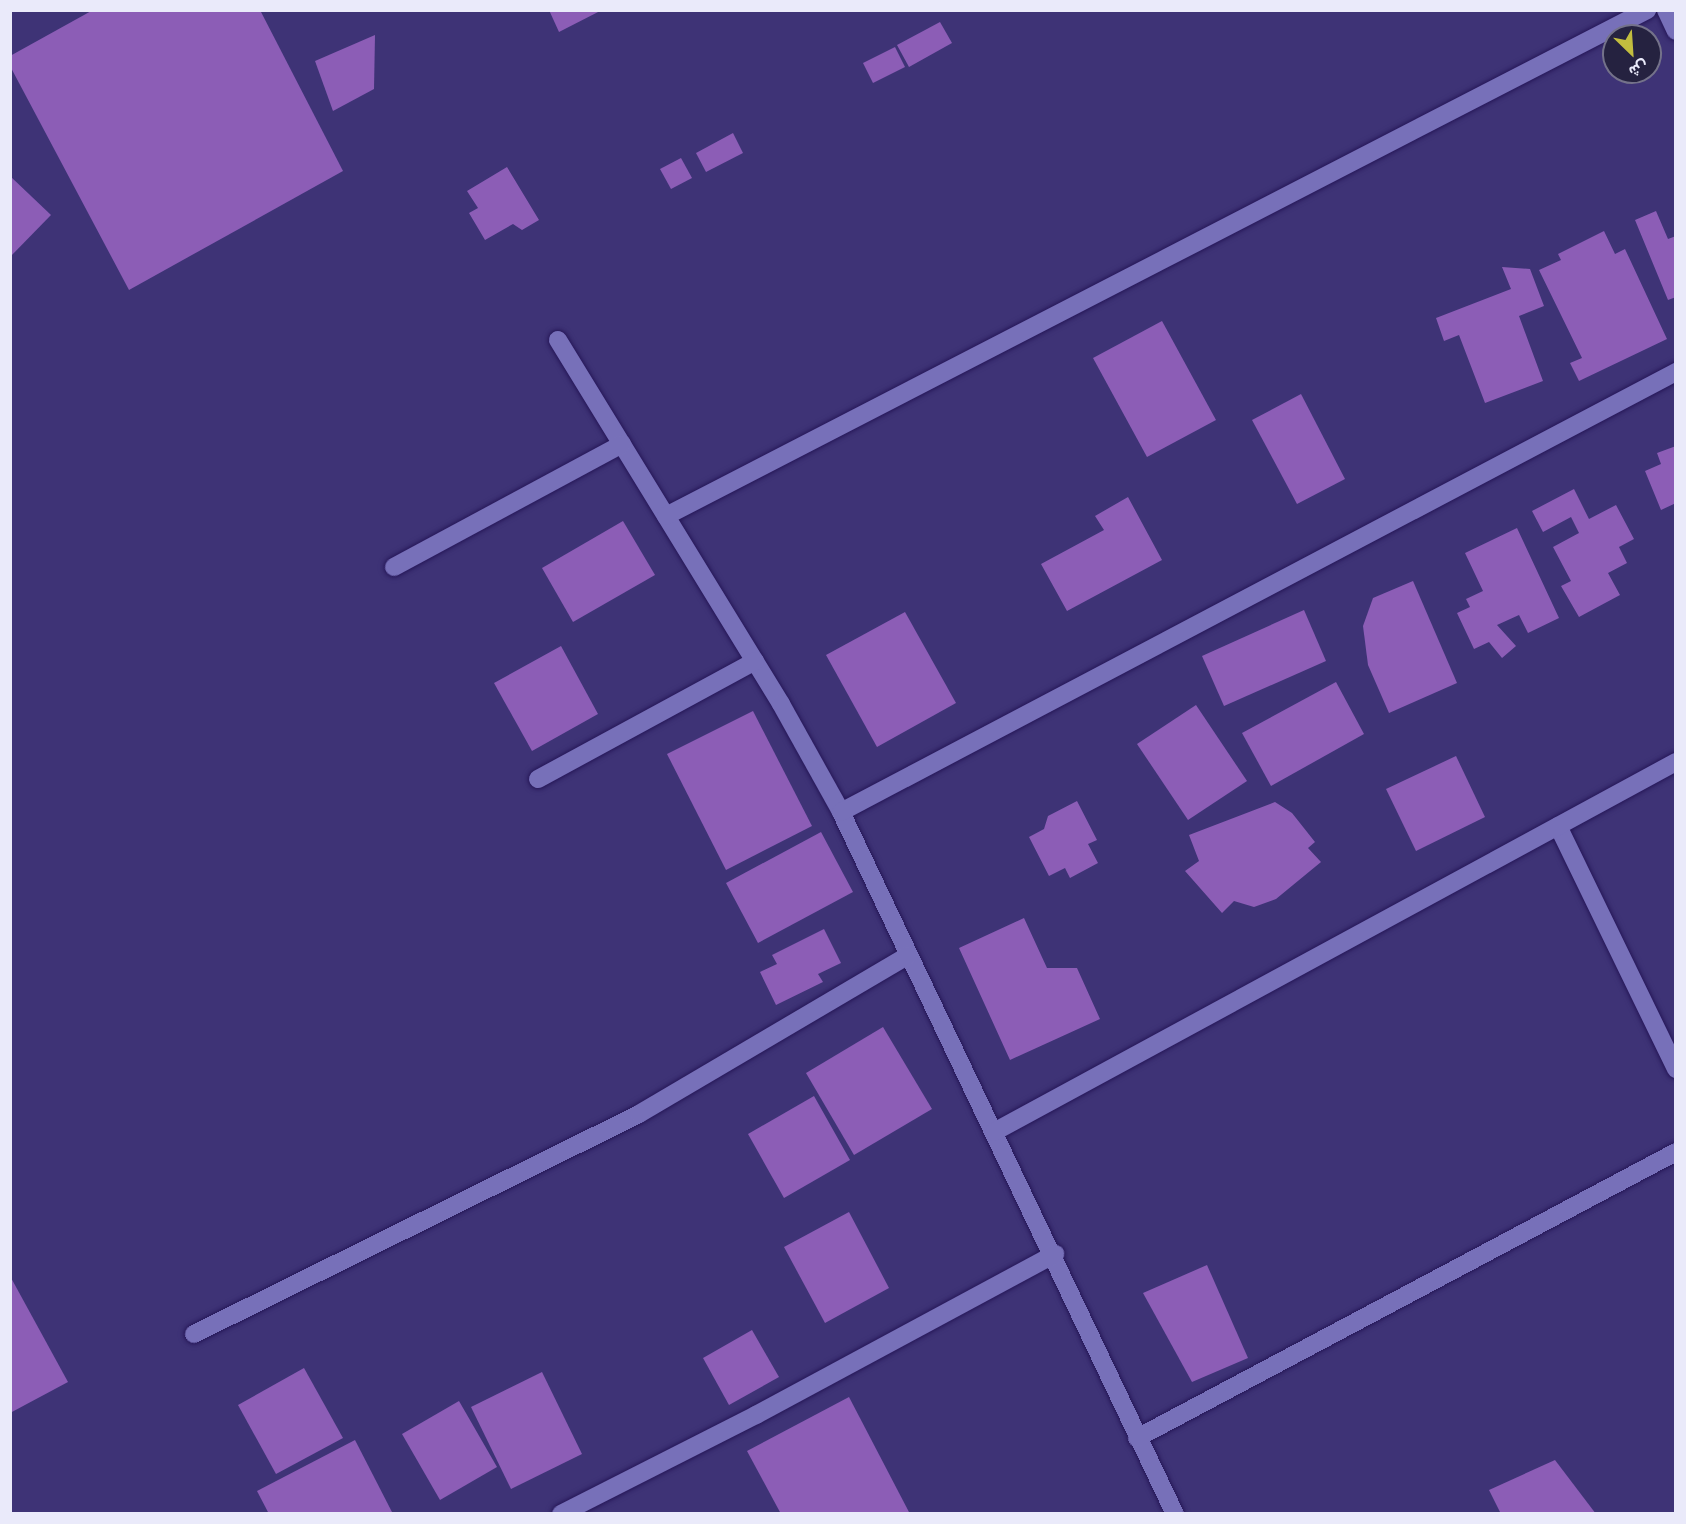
<!DOCTYPE html>
<html>
<head>
<meta charset="utf-8">
<style>
  body { margin:0 }
  #map { position:relative; width:1686px; height:1524px; overflow:hidden; background:#3e3376; font-family:Jost,Vazirmatn,sans-serif }
  div>[style] { position:absolute }
  .building>* { inset:0; background:#8c5db6 }
  .roads { filter:drop-shadow(0 0 2px #261758) drop-shadow(0 0 2px #261758) }
  .minor>* { height:18px; margin:-9px; padding:0 9px; transform-origin:9px; border-radius:9px; background:#7770b9 }
  span { translate:-50% -50%; white-space:nowrap; text-align:center; line-height:1.15; -webkit-text-stroke:6px #252240; paint-order:stroke }
  .frame { position:absolute; inset:0; border:12px solid #eaeafa; pointer-events:none }
  .north { position:absolute; left:1602px; top:24px; width:60px; height:60px; box-sizing:border-box; background:#252240; border:2px solid #74728a; border-radius:50%; rotate:155deg; font-size:16px; font-weight:700; line-height:24px; text-align:center; color:#eaeafa }
  .north::after { content:''; display:block; margin:auto; width:21px; height:27px; background:#c2bd3f; clip-path:polygon(50% 0,100% 100%,50% 72%,0 100%) }
</style>
</head>
<body>
<div id="map">
  <div class="building">
    <i style="clip-path:polygon(93px 10px,260px 10px,343px 171px,129px 290px,10px 66px,10px 56px)"></i>
    <i style="clip-path:polygon(549px 10px,602px 10px,559px 32px)"></i>
    <i style="clip-path:polygon(940px 22px,952px 43px,909px 67px,897px 45px)"></i>
    <i style="clip-path:polygon(375px 35px,374px 89px,333px 111px,315px 61px)"></i>
    <i style="clip-path:polygon(895px 47px,905px 67px,873px 83px,863px 63px)"></i>
    <i style="clip-path:polygon(733px 133px,743px 153px,706px 172px,696px 153px)"></i>
    <i style="clip-path:polygon(681px 158px,692px 178px,671px 189px,660px 169px)"></i>
    <i style="clip-path:polygon(507px 167px,539px 220px,522px 230px,513px 224px,485px 240px,469px 213px,478px 208px,467px 191px)"></i>
    <i style="clip-path:polygon(10px 176px,51px 215px,10px 257px)"></i>
    <i style="clip-path:polygon(1656px 211px,1668px 239px,1676px 236px,1676px 297px,1668px 300px,1635px 220px)"></i>
    <i style="clip-path:polygon(1604px 231px,1615px 254px,1625px 249px,1667px 339px,1579px 381px,1570px 363px,1582px 358px,1539px 270px,1561px 260px,1558px 254px)"></i>
    <i style="clip-path:polygon(1502px 267px,1530px 269px,1544px 306px,1519px 316px,1543px 381px,1485px 403px,1459px 335px,1444px 341px,1436px 318px,1511px 289px)"></i>
    <i style="clip-path:polygon(1162px 321px,1216px 420px,1147px 457px,1093px 358px)"></i>
    <i style="clip-path:polygon(1301px 394px,1345px 479px,1297px 504px,1252px 420px)"></i>
    <i style="clip-path:polygon(1676px 446px,1676px 503px,1661px 510px,1645px 471px,1661px 464px,1657px 453px)"></i>
    <i style="clip-path:polygon(1574px 489px,1589px 519px,1616px 505px,1634px 539px,1619px 547px,1627px 563px,1608px 573px,1620px 595px,1579px 617px,1561px 586px,1571px 581px,1553px 547px,1579px 533px,1571px 517px,1543px 532px,1532px 511px)"></i>
    <i style="clip-path:polygon(1128px 497px,1162px 560px,1067px 611px,1041px 564px,1104px 530px,1095px 516px)"></i>
    <i style="clip-path:polygon(623px 521px,655px 575px,573px 622px,542px 568px)"></i>
    <i style="clip-path:polygon(1517px 528px,1559px 618px,1528px 633px,1519px 615px,1497px 625px,1516px 646px,1502px 658px,1489px 642px,1474px 649px,1457px 613px,1470px 607px,1466px 599px,1483px 591px,1465px 553px)"></i>
    <i style="clip-path:polygon(1413px 581px,1457px 683px,1389px 713px,1368px 665px,1363px 626px,1373px 598px)"></i>
    <i style="clip-path:polygon(1304px 610px,1326px 661px,1224px 706px,1202px 656px)"></i>
    <i style="clip-path:polygon(905px 612px,956px 703px,877px 747px,826px 655px)"></i>
    <i style="clip-path:polygon(561px 646px,598px 714px,532px 751px,494px 683px)"></i>
    <i style="clip-path:polygon(1336px 682px,1364px 734px,1271px 786px,1242px 733px)"></i>
    <i style="clip-path:polygon(1196px 705px,1247px 781px,1188px 820px,1137px 744px)"></i>
    <i style="clip-path:polygon(753px 711px,812px 826px,726px 870px,667px 754px)"></i>
    <i style="clip-path:polygon(1456px 756px,1485px 817px,1416px 851px,1386px 789px)"></i>
    <i style="clip-path:polygon(1077px 801px,1097px 840px,1088px 844px,1098px 863px,1070px 878px,1065px 868px,1049px 876px,1029px 837px,1044px 829px,1048px 816px)"></i>
    <i style="clip-path:polygon(1275px 802px,1292px 813px,1315px 842px,1308px 848px,1321px 862px,1276px 899px,1254px 907px,1234px 901px,1222px 913px,1185px 871px,1199px 861px,1189px 835px)"></i>
    <i style="clip-path:polygon(821px 832px,853px 892px,758px 943px,726px 883px)"></i>
    <i style="clip-path:polygon(1024px 918px,1047px 968px,1077px 968px,1100px 1019px,1010px 1060px,959px 948px)"></i>
    <i style="clip-path:polygon(824px 929px,841px 963px,818px 974px,823px 982px,776px 1005px,760px 972px,777px 964px,772px 955px)"></i>
    <i style="clip-path:polygon(883px 1027px,932px 1109px,854px 1155px,806px 1073px)"></i>
    <i style="clip-path:polygon(814px 1096px,850px 1160px,784px 1198px,748px 1134px)"></i>
    <i style="clip-path:polygon(849px 1212px,889px 1288px,825px 1323px,784px 1247px)"></i>
    <i style="clip-path:polygon(1207px 1265px,1248px 1358px,1192px 1382px,1143px 1293px)"></i>
    <i style="clip-path:polygon(10px 1276px,68px 1382px,10px 1413px)"></i>
    <i style="clip-path:polygon(752px 1330px,779px 1377px,729px 1405px,703px 1358px)"></i>
    <i style="clip-path:polygon(304px 1368px,343px 1438px,276px 1474px,238px 1405px)"></i>
    <i style="clip-path:polygon(542px 1372px,582px 1454px,511px 1489px,471px 1407px)"></i>
    <i style="clip-path:polygon(849px 1397px,910px 1514px,781px 1514px,747px 1451px)"></i>
    <i style="clip-path:polygon(459px 1401px,497px 1467px,440px 1500px,402px 1434px)"></i>
    <i style="clip-path:polygon(355px 1440px,393px 1514px,269px 1514px,257px 1491px)"></i>
    <i style="clip-path:polygon(1555px 1460px,1596px 1514px,1501px 1514px,1489px 1490px)"></i>
  </div>
  <div class="roads">
    <div class="minor">
      <i style="left:1666px;top:10px;width:23px;rotate:65deg"></i>
      <i style="left:558px;top:340px;width:427px;rotate:58.5deg"></i>
      <i style="left:781px;top:704px;width:124px;rotate:60.9deg"></i>
      <i style="left:841px;top:812px;width:777px;rotate:64.56deg"></i>
      <i style="left:666px;top:516px;width:1104px;rotate:-27.28deg"></i>
      <i style="left:394px;top:567px;width:259px;rotate:-28.3deg"></i>
      <i style="left:538px;top:779px;width:247px;rotate:-28.5deg"></i>
      <i style="left:841px;top:812px;width:944px;rotate:-27.79deg"></i>
      <i style="left:1558px;top:826px;width:270px;rotate:64.1deg"></i>
      <i style="left:994px;top:1132px;width:776px;rotate:-28.48deg"></i>
      <i style="left:194px;top:1334px;width:496px;rotate:-26.3deg"></i>
      <i style="left:639px;top:1114px;width:313px;rotate:-30.5deg"></i>
      <i style="left:1137px;top:1438px;width:610px;rotate:-27.95deg"></i>
      <i style="left:561px;top:1514px;width:219px;rotate:-26.9deg"></i>
      <i style="left:756px;top:1415px;width:340px;rotate:-28.3deg"></i>
    </div>
  </div>
  <div class="frame"></div>
  <div class="north">ش</div>
</div>
</body>
</html>
